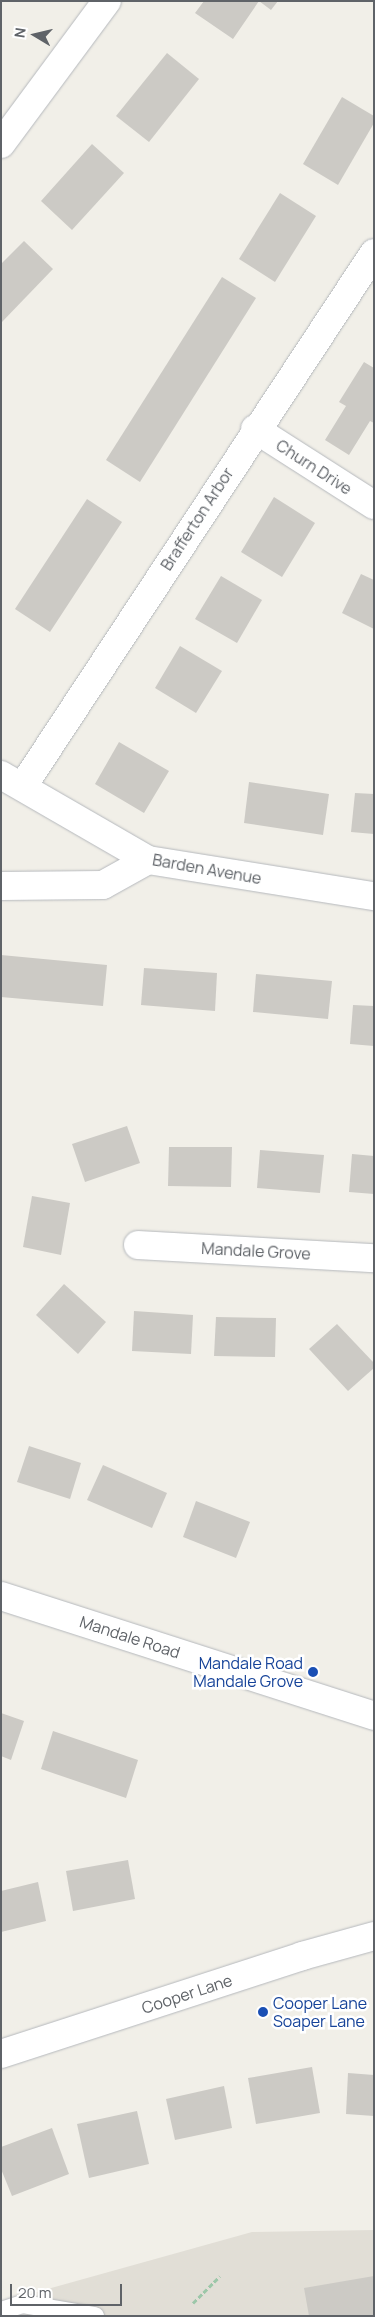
<!DOCTYPE html>
<html>
<head>
<meta charset="utf-8">
<style>
  body { margin:0 }
  #map { position:relative; width:375px; height:2317px; overflow:hidden; background:#f1efe8; font-family:Manrope,sans-serif }
  div>[style] { position:absolute }
  .education>* { inset:0; background:#e1ded6 }
  .building>* { inset:0; background:#cccac5 }
  .path>* { height:3px; margin-top:-1.5px; transform-origin:0; background:repeating-linear-gradient(90deg,#9cc7a9 0 5px,transparent 0 7.5px) }
  .roads { filter:drop-shadow(0 0 1px #b5b8bc) drop-shadow(0 0 1px #b5b8bc) }
  .service>* { height:18px; margin:-9px; padding:0 9px; transform-origin:9px; border-radius:9px; background:#fff }
  .minor>* { height:28px; margin:-14px; padding:0 14px; transform-origin:14px; border-radius:14px; background:#fff }
  .secondary>* { height:28px; margin:-14px; padding:0 14px; transform-origin:14px; border-radius:14px; background:#fff }
  .dots>* { width:14px; height:14px; translate:-50% -50%; box-sizing:border-box; border:2px solid #fff; border-radius:50% }
  span { translate:-50% -50%; white-space:nowrap; text-align:center; line-height:1.15; -webkit-text-stroke:5px #fff; paint-order:stroke }
  .street-label { font-size:16px; color:#5f6368 }
  .transit-label { font-size:16px; color:#164399 }
  .right { translate:-100% -50%; text-align:right }
  .left { translate:0 -50%; text-align:left }
  .frame { position:absolute; inset:0; border:2px solid #5f6368; pointer-events:none }
  .north { position:absolute; left:10px; top:10px; width:50px; height:50px; -webkit-text-stroke:4px #fff; paint-order:stroke; rotate:279deg; font-size:14px; font-weight:700; line-height:20px; text-align:center; color:#5f6368 }
  .north::after { content:''; display:block; margin:auto; width:18px; height:22px; background:#5f6368; clip-path:polygon(50% 0,100% 100%,50% 72%,0 100%) }
  .scale { position:absolute; left:10px; top:2284px; width:112px; height:22px; box-sizing:border-box; border:2px solid #5f6368; border-top:0; padding-left:6px; font-size:15px; line-height:18px; white-space:nowrap; color:#5f6368; -webkit-text-stroke:4px #fff; paint-order:stroke }
</style>
</head>
<body>
<div id="map">
  <div class="education">
    <i style="clip-path:polygon(374px 2230px,374px 2316px,1px 2316px,1px 2302px,252px 2232px)"></i>
  </div>
  <div class="building">
    <i style="clip-path:polygon(204px 1px,278px 1px,271px 10px,259px 1px,233px 39px,195px 13px)"></i>
    <i style="clip-path:polygon(167px 53px,199px 79px,149px 142px,116px 116px)"></i>
    <i style="clip-path:polygon(342px 97px,374px 116px,374px 123px,338px 185px,303px 164px)"></i>
    <i style="clip-path:polygon(92px 144px,124px 173px,72px 230px,41px 201px)"></i>
    <i style="clip-path:polygon(280px 193px,316px 216px,275px 282px,239px 259px)"></i>
    <i style="clip-path:polygon(24px 241px,53px 269px,1px 323px,1px 264px)"></i>
    <i style="clip-path:polygon(222px 277px,256px 298px,140px 482px,106px 460px)"></i>
    <i style="clip-path:polygon(364px 362px,374px 368px,374px 423px,370px 421px,349px 455px,325px 440px,346px 406px,339px 402px)"></i>
    <i style="clip-path:polygon(274px 497px,315px 523px,282px 577px,241px 552px)"></i>
    <i style="clip-path:polygon(87px 499px,122px 522px,50px 632px,15px 609px)"></i>
    <i style="clip-path:polygon(361px 574px,374px 580px,374px 629px,342px 613px)"></i>
    <i style="clip-path:polygon(221px 576px,262px 600px,237px 643px,195px 619px)"></i>
    <i style="clip-path:polygon(180px 646px,222px 671px,196px 713px,155px 688px)"></i>
    <i style="clip-path:polygon(119px 742px,169px 771px,144px 813px,95px 784px)"></i>
    <i style="clip-path:polygon(249px 782px,329px 794px,323px 835px,244px 823px)"></i>
    <i style="clip-path:polygon(355px 793px,374px 794px,374px 834px,351px 832px)"></i>
    <i style="clip-path:polygon(1px 955px,107px 965px,103px 1006px,1px 997px)"></i>
    <i style="clip-path:polygon(144px 968px,217px 973px,215px 1011px,141px 1005px)"></i>
    <i style="clip-path:polygon(256px 974px,332px 981px,328px 1019px,253px 1012px)"></i>
    <i style="clip-path:polygon(353px 1005px,374px 1006px,374px 1046px,350px 1044px)"></i>
    <i style="clip-path:polygon(127px 1126px,140px 1163px,85px 1182px,72px 1144px)"></i>
    <i style="clip-path:polygon(169px 1147px,232px 1147px,231px 1187px,168px 1186px)"></i>
    <i style="clip-path:polygon(260px 1150px,324px 1155px,320px 1193px,257px 1188px)"></i>
    <i style="clip-path:polygon(352px 1154px,374px 1156px,374px 1194px,349px 1192px)"></i>
    <i style="clip-path:polygon(32px 1196px,70px 1203px,61px 1255px,23px 1247px)"></i>
    <i style="clip-path:polygon(64px 1284px,106px 1322px,78px 1354px,36px 1315px)"></i>
    <i style="clip-path:polygon(134px 1311px,193px 1315px,191px 1354px,132px 1351px)"></i>
    <i style="clip-path:polygon(216px 1317px,276px 1318px,275px 1357px,214px 1356px)"></i>
    <i style="clip-path:polygon(337px 1324px,374px 1363px,374px 1368px,348px 1391px,309px 1349px)"></i>
    <i style="clip-path:polygon(29px 1446px,81px 1463px,70px 1499px,17px 1482px)"></i>
    <i style="clip-path:polygon(103px 1465px,167px 1493px,152px 1528px,87px 1500px)"></i>
    <i style="clip-path:polygon(196px 1501px,250px 1522px,236px 1558px,183px 1537px)"></i>
    <i style="clip-path:polygon(1px 1713px,24px 1721px,11px 1760px,1px 1756px)"></i>
    <i style="clip-path:polygon(53px 1731px,138px 1760px,126px 1798px,41px 1769px)"></i>
    <i style="clip-path:polygon(128px 1860px,135px 1899px,73px 1911px,66px 1871px)"></i>
    <i style="clip-path:polygon(38px 1882px,46px 1921px,1px 1932px,1px 1891px)"></i>
    <i style="clip-path:polygon(312px 2067px,320px 2113px,256px 2124px,248px 2078px)"></i>
    <i style="clip-path:polygon(348px 2073px,374px 2075px,374px 2116px,346px 2114px)"></i>
    <i style="clip-path:polygon(224px 2086px,232px 2128px,175px 2140px,166px 2099px)"></i>
    <i style="clip-path:polygon(137px 2111px,149px 2164px,89px 2178px,77px 2124px)"></i>
    <i style="clip-path:polygon(52px 2128px,69px 2174px,12px 2196px,1px 2169px,1px 2147px)"></i>
    <i style="clip-path:polygon(374px 2276px,374px 2316px,309px 2316px,304px 2288px)"></i>
  </div>
  <div class="path">
    <i style="left:193px;top:2303px;width:38px;rotate:-45deg"></i>
  </div>
  <div class="roads">
    <div class="service">
      <i style="left:1px;top:2311px;width:23px;rotate:-18deg"></i>
      <i style="left:23px;top:2304px;width:73px;rotate:9.5deg"></i>
    </div>
    <div class="minor">
      <i style="left:1px;top:144px;width:178px;rotate:-53.5deg"></i>
      <i style="left:255px;top:429px;width:141px;rotate:32.6deg"></i>
      <i style="left:1px;top:775px;width:170px;rotate:30deg"></i>
      <i style="left:148px;top:860px;width:229px;rotate:9.1deg"></i>
      <i style="left:23px;top:786px;width:638px;rotate:-56.63deg"></i>
      <i style="left:1px;top:886px;width:102px;rotate:-0.6deg"></i>
      <i style="left:103px;top:885px;width:51px;rotate:-29.1deg"></i>
      <i style="left:138px;top:1245px;width:236px;rotate:3.2deg"></i>
      <i style="left:1px;top:1596px;width:392px;rotate:17.8deg"></i>
    </div>
    <div class="secondary">
      <i style="left:1px;top:2054px;width:317px;rotate:-18deg"></i>
      <i style="left:302px;top:1956px;width:75px;rotate:-15.5deg"></i>
    </div>
  </div>
  <div class="dots">
    <i style="left:313px;top:1672px;background:#1a4fb4"></i>
    <i style="left:263px;top:2012px;background:#1a4fb4"></i>
  </div>
  <div class="street-label">
    <span style="left:314px;top:467px;rotate:33deg">Churn Drive</span>
    <span style="left:197px;top:519px;rotate:-57deg">Brafferton Arbor</span>
    <span style="left:207px;top:869px;rotate:10deg">Barden Avenue</span>
    <span style="left:256px;top:1251px;rotate:3deg">Mandale Grove</span>
    <span style="left:130px;top:1637px;rotate:18deg">Mandale Road</span>
    <span style="left:187px;top:1994px;rotate:-18deg">Cooper Lane</span>
  </div>
  <div class="transit-label">
    <span class="right" style="left:303px;top:1672px">Mandale Road<br>Mandale Grove</span>
    <span class="left" style="left:273px;top:2012px">Cooper Lane<br>Soaper Lane</span>
  </div>
  <div class="frame"></div>
  <div class="north">N</div>
  <div class="scale">20 m</div>
</div>
</body>
</html>
